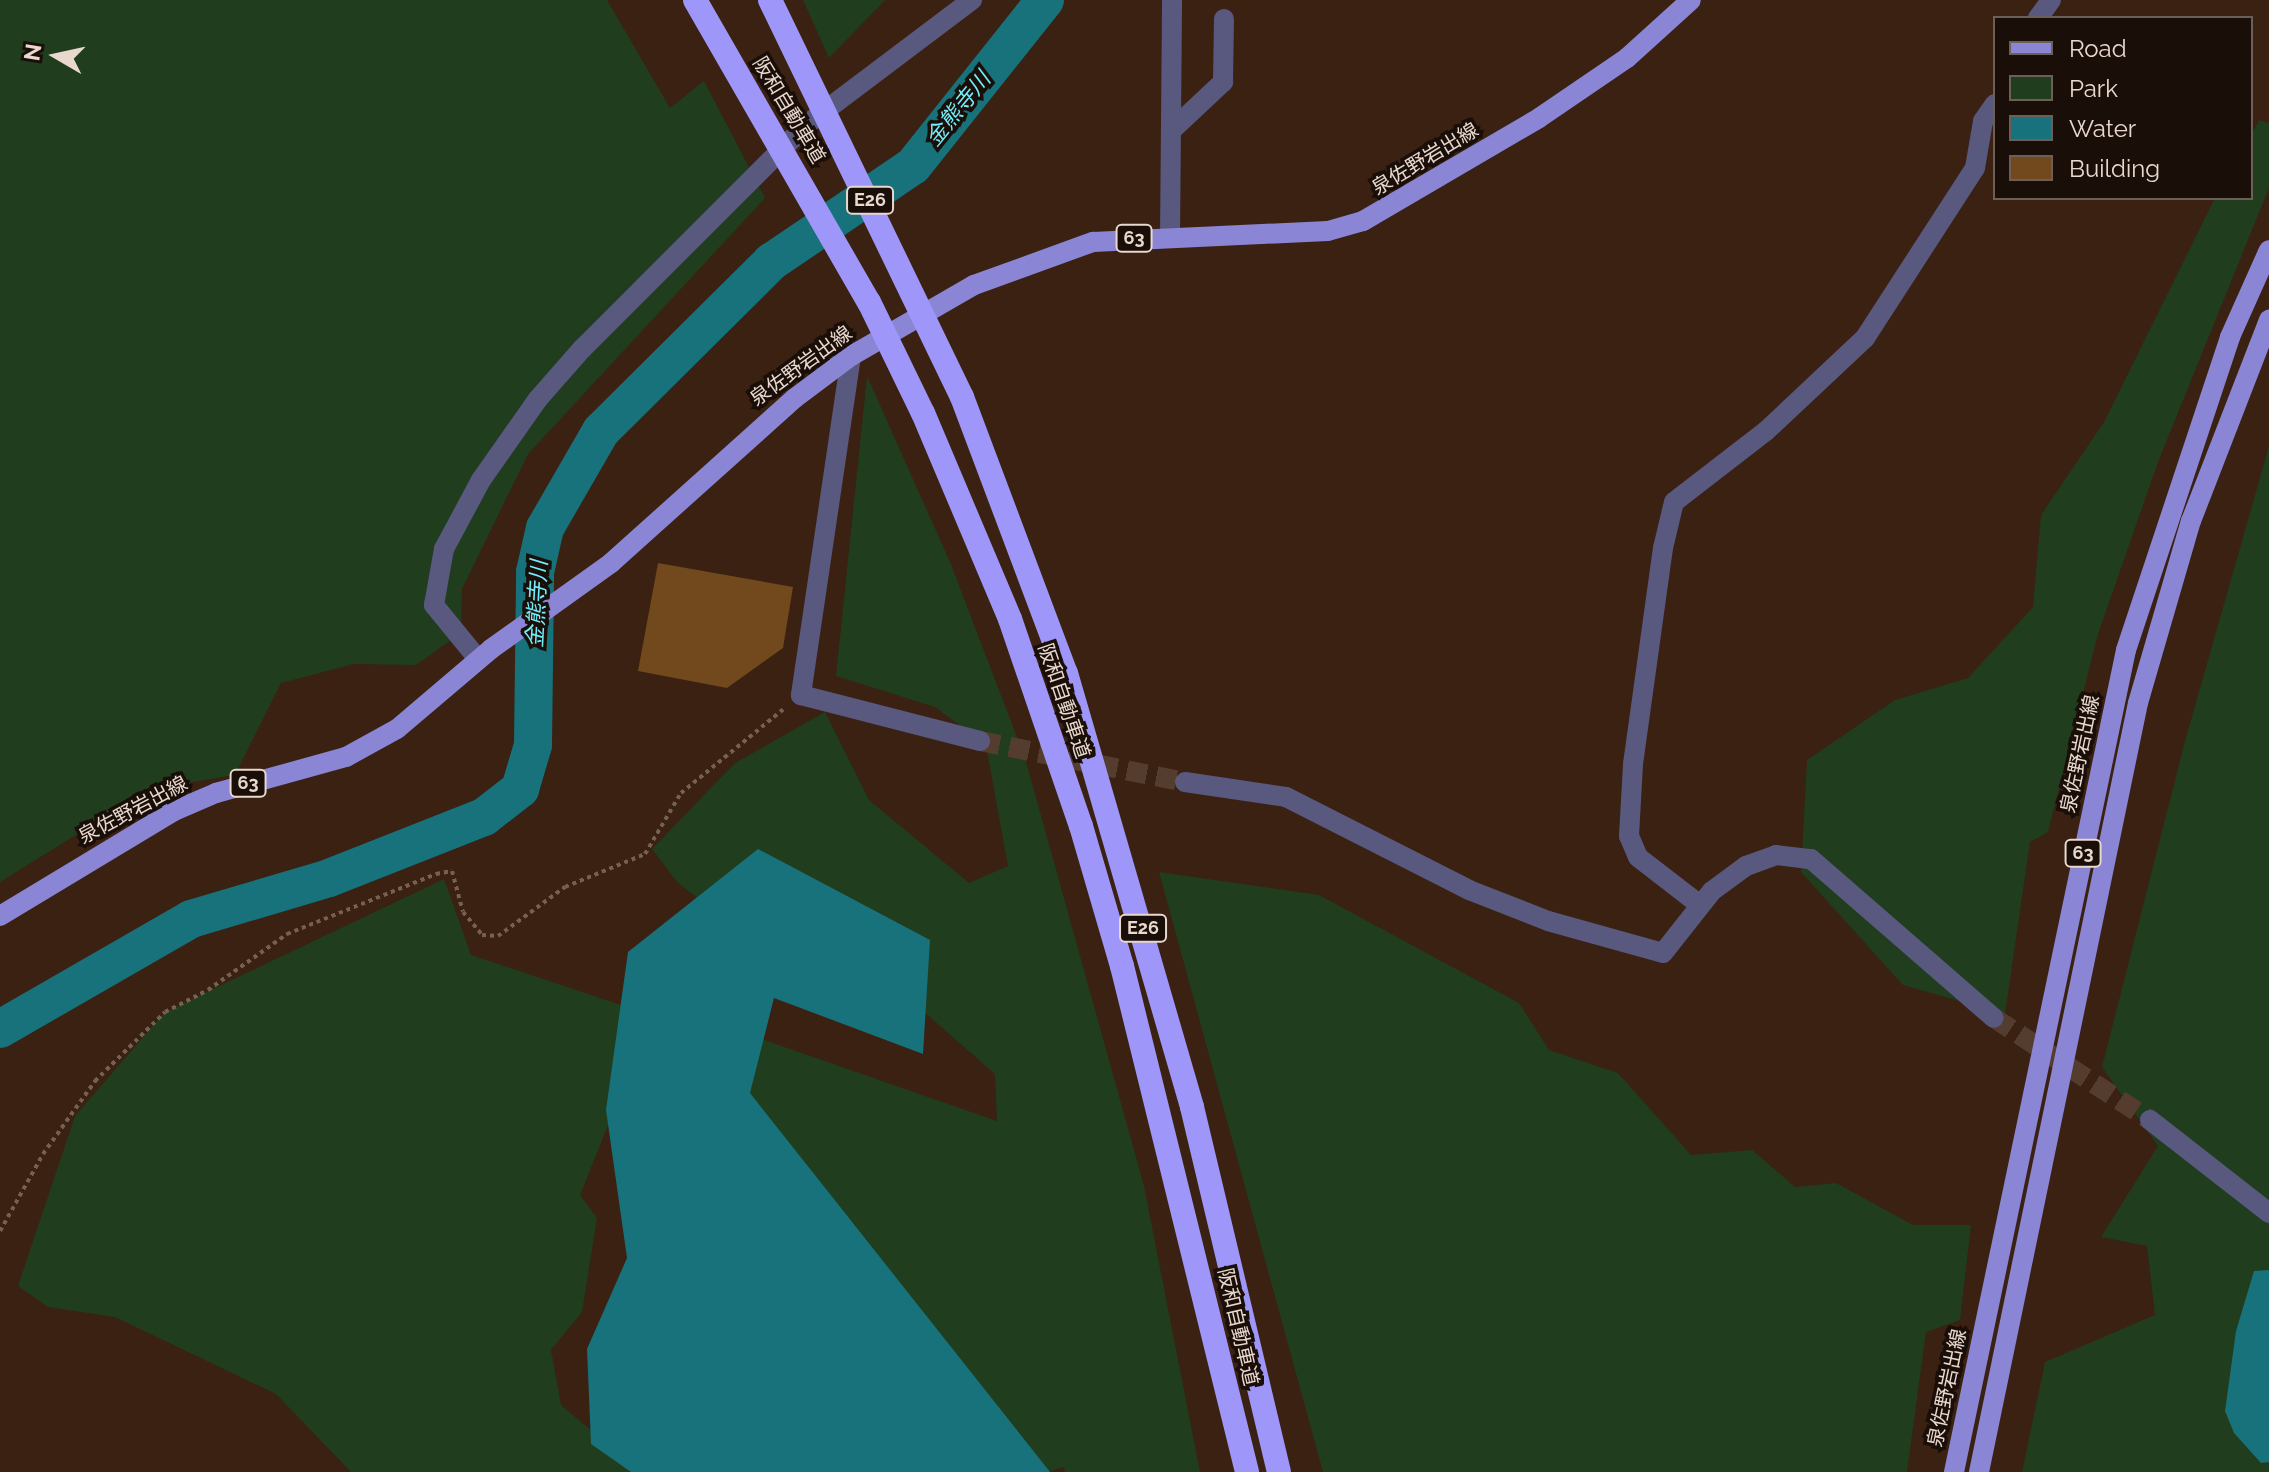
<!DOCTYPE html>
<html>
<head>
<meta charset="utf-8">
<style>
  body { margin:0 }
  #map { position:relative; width:2269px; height:1472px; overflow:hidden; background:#3a2112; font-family:Raleway,"Noto Sans JP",sans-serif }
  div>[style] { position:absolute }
  .green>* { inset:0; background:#203d1e }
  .water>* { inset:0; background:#17727b }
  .river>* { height:38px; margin:-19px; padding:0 19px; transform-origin:19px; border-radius:19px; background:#17727b }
  .building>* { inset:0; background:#72481d }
  .minor-tunnel>* { height:20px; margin-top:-10px; transform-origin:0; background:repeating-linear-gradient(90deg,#543c2e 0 20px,transparent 0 30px) }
  .path>* { height:4px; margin-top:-2px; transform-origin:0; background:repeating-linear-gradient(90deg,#766052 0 4px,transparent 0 8px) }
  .minor>* { height:20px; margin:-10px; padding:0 10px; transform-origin:10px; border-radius:10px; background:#59587f }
  .major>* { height:20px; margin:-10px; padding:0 10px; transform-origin:10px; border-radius:10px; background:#8b85d6 }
  .highway>* { height:24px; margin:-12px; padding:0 12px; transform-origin:12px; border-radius:12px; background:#9e97f9 }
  span { translate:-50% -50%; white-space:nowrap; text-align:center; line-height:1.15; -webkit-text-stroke:7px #190e08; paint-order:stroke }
  .shield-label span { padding:2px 6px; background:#190e08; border:2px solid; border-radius:6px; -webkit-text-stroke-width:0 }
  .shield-label { font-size:18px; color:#e9d8ce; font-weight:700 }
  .street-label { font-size:20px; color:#e9d8ce }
  .water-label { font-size:22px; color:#73edfa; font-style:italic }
  .legend { position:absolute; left:1993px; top:16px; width:260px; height:184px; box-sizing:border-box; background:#190e08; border:2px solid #6c5f57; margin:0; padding:10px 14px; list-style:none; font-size:24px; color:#e9d8ce }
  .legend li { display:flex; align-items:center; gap:16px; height:40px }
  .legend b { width:40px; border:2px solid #6c5f57 }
  .north { position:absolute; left:16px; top:16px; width:80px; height:80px; -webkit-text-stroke:6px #190e08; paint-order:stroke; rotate:279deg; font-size:22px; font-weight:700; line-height:32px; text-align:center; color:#e9d8ce }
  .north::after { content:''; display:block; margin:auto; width:28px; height:36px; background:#e9d8ce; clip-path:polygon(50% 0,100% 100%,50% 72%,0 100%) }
</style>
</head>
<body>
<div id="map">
  <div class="green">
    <i style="clip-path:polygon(0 0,607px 0,670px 108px,704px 81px,765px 198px,528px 454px,462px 589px,461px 633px,416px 665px,354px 664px,281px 683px,235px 775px,150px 789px,0 882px)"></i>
    <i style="clip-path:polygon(803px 0,885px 0,829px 58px)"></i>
    <i style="clip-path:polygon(2259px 120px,2269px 123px,2269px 188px,2158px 462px,2098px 634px,2048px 832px,2030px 842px,2005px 1014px,1903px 985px,1801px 872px,1807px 760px,1895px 700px,1968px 678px,2033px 607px,2041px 515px,2104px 422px,2215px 198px,2251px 198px,2251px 135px)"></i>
    <i style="clip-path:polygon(867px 376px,950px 562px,1025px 758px,1144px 1186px,1200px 1472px,1065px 1472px,1063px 1467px,1048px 1472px,830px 1369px,715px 1023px,997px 1121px,995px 1074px,892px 984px,732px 925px,677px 882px,652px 849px,735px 763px,825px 712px,869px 800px,969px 883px,1008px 866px,986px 745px,935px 707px,836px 676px)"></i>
    <i style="clip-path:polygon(2269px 446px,2269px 1472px,2022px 1472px,2045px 1362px,2155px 1315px,2147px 1246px,2101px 1237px,2158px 1146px,2102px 1067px,2185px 741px)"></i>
    <i style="clip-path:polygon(1159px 872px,1319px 895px,1519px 1003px,1549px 1050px,1618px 1073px,1691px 1155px,1752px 1150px,1795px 1187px,1836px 1183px,1913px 1225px,1971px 1225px,1960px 1320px,1926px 1332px,1907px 1472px,1323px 1472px)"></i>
    <i style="clip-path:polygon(444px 879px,471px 955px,636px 1010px,615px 1108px,580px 1195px,597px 1218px,582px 1312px,551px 1350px,561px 1405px,641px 1472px,351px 1472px,276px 1394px,115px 1317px,48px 1307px,18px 1286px,75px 1116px,165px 1012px)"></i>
  </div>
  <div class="water">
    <i style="clip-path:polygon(758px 849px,930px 940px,923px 1054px,774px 998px,750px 1093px,1050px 1472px,631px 1472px,591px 1444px,587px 1349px,627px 1258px,606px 1110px,628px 952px)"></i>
    <i style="clip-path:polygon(2269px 1270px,2269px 1462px,2261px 1463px,2234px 1433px,2225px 1411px,2236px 1331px,2254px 1271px)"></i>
  </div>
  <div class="river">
    <i style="left:0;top:1029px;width:220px;rotate:-29.9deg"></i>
    <i style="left:191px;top:919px;width:144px;rotate:-16.5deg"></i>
    <i style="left:329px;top:878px;width:167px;rotate:-21.5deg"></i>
    <i style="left:484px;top:817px;width:46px;rotate:-37.9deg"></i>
    <i style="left:520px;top:789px;width:46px;rotate:-73.5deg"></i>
    <i style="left:533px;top:745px;width:173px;rotate:-89.3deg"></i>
    <i style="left:535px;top:572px;width:45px;rotate:-77.2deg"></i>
    <i style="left:545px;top:528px;width:112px;rotate:-60deg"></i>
    <i style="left:601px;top:431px;width:240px;rotate:-44.8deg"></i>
    <i style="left:771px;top:262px;width:171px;rotate:-34.1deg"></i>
    <i style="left:913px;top:166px;width:212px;rotate:-51.5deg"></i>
  </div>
  <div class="building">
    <i style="clip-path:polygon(658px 563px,793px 587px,783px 648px,727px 688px,638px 671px)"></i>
  </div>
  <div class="minor-tunnel">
    <i style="left:980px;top:741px;width:209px;rotate:11.3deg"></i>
    <i style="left:1994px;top:1018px;width:186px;rotate:33.2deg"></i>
  </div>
  <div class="path">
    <i style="left:0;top:1231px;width:88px;rotate:-60.8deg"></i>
    <i style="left:43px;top:1154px;width:90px;rotate:-54.5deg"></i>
    <i style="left:95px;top:1081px;width:98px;rotate:-44.6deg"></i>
    <i style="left:165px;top:1012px;width:48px;rotate:-27.1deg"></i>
    <i style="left:208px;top:990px;width:97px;rotate:-35.3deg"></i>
    <i style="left:287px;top:934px;width:161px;rotate:-21.9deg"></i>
    <i style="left:436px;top:874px;width:16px;rotate:-11deg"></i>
    <i style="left:452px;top:871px;width:42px;rotate:75deg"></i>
    <i style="left:463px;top:912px;width:30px;rotate:50deg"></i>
    <i style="left:482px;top:935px;width:16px;rotate:4deg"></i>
    <i style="left:498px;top:936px;width:83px;rotate:-36.2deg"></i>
    <i style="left:565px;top:887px;width:87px;rotate:-22.4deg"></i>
    <i style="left:645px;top:854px;width:71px;rotate:-59.5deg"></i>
    <i style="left:681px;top:793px;width:134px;rotate:-39.3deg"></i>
  </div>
  <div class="minor">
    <i style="left:2038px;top:18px;width:22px;rotate:-54deg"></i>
    <i style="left:1173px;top:129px;width:69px;rotate:-43.2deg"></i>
    <i style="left:1223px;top:82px;width:63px;rotate:-89.1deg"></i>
    <i style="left:1170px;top:236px;width:236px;rotate:-89.5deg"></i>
    <i style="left:851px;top:356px;width:343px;rotate:98.4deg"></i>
    <i style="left:801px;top:695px;width:185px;rotate:14.4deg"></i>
    <i style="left:478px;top:659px;width:70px;rotate:-129.2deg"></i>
    <i style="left:434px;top:605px;width:57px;rotate:-79.9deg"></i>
    <i style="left:444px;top:549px;width:78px;rotate:-61.8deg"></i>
    <i style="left:481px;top:480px;width:99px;rotate:-54.9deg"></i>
    <i style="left:538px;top:399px;width:67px;rotate:-48.7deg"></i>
    <i style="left:582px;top:349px;width:317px;rotate:-45deg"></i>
    <i style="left:806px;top:125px;width:208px;rotate:-37deg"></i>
    <i style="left:1185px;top:782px;width:102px;rotate:8.4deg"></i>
    <i style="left:1286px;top:797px;width:205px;rotate:26.9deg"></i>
    <i style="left:1469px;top:890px;width:85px;rotate:21.4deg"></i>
    <i style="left:1548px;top:921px;width:119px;rotate:15.5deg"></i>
    <i style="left:1663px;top:953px;width:79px;rotate:-51.7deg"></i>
    <i style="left:1712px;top:891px;width:42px;rotate:-36.3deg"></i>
    <i style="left:1746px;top:866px;width:32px;rotate:-20deg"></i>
    <i style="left:1776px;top:855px;width:35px;rotate:7deg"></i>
    <i style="left:1811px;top:859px;width:242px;rotate:41deg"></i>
    <i style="left:1700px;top:905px;width:78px;rotate:-142.3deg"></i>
    <i style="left:1638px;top:857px;width:23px;rotate:-113deg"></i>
    <i style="left:1629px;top:836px;width:72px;rotate:-86.8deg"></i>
    <i style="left:1633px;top:764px;width:218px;rotate:-82.1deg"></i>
    <i style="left:1663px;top:548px;width:47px;rotate:-76.6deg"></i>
    <i style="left:1674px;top:502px;width:116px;rotate:-37.7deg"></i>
    <i style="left:1766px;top:431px;width:136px;rotate:-43.2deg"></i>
    <i style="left:1865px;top:338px;width:202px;rotate:-57.1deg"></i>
    <i style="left:1975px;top:168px;width:48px;rotate:-80.3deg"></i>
    <i style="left:1983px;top:121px;width:21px;rotate:-55deg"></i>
    <i style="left:2150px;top:1120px;width:151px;rotate:38deg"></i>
  </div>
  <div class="major">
    <i style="left:0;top:916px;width:203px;rotate:-31.1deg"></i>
    <i style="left:174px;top:811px;width:46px;rotate:-23.2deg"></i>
    <i style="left:216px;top:793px;width:135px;rotate:-15.5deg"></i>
    <i style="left:346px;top:757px;width:58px;rotate:-28.8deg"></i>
    <i style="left:397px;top:729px;width:123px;rotate:-40.4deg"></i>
    <i style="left:491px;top:649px;width:148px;rotate:-35.6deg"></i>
    <i style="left:611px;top:563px;width:247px;rotate:-41.9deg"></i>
    <i style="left:795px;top:398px;width:70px;rotate:-36.9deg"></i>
    <i style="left:851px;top:356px;width:142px;rotate:-30deg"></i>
    <i style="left:974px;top:285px;width:127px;rotate:-19.9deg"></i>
    <i style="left:1093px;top:242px;width:235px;rotate:-2.7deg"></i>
    <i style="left:1328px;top:231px;width:36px;rotate:-16deg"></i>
    <i style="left:1363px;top:221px;width:204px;rotate:-30.3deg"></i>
    <i style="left:1539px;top:118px;width:107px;rotate:-34.3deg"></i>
    <i style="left:1627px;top:58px;width:86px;rotate:-42.2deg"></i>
    <i style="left:1954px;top:1472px;width:840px;rotate:-78.18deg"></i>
    <i style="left:2126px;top:650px;width:330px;rotate:-71.6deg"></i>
    <i style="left:2230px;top:337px;width:95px;rotate:-65.9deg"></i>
    <i style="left:1979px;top:1472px;width:785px;rotate:-78.32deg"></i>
    <i style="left:2138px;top:703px;width:190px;rotate:-73.8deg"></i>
    <i style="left:2191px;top:521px;width:216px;rotate:-68.8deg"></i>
  </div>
  <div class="highway">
    <i style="left:695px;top:0;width:349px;rotate:60.1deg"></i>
    <i style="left:869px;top:302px;width:123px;rotate:64.1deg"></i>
    <i style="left:923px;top:413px;width:224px;rotate:67.1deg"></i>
    <i style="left:1010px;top:619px;width:219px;rotate:71.1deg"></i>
    <i style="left:1081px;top:826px;width:146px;rotate:73.7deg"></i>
    <i style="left:1122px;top:966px;width:521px;rotate:76.12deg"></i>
    <i style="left:770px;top:0;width:441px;rotate:64.2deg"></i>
    <i style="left:962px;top:397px;width:295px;rotate:69.4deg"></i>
    <i style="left:1066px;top:673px;width:452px;rotate:73.8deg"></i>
    <i style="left:1192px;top:1107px;width:375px;rotate:76.6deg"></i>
  </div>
  <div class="shield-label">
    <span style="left:870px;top:200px">E26</span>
    <span style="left:1134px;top:238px">63</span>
    <span style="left:248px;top:783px">63</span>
    <span style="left:2083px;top:853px">63</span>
    <span style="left:1143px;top:928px">E26</span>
  </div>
  <div class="street-label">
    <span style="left:789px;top:110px;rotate:59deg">阪和自動車道</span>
    <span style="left:1425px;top:159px;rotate:-31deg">泉佐野岩出線</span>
    <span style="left:801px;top:366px;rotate:-36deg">泉佐野岩出線</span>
    <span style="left:1064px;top:701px;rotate:71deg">阪和自動車道</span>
    <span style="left:2080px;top:754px;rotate:-78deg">泉佐野岩出線</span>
    <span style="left:133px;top:810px;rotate:-28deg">泉佐野岩出線</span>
    <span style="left:1238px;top:1327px;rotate:77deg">阪和自動車道</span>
    <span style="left:1947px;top:1388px;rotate:-78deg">泉佐野岩出線</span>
  </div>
  <div class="water-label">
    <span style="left:958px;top:109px;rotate:-51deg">金熊寺川</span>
    <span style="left:537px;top:604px;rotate:-87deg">金熊寺川</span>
  </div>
  <ul class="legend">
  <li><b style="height:10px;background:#8b85d6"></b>Road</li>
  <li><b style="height:22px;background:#203d1e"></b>Park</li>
  <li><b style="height:22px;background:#17727b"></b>Water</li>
  <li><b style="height:22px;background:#72481d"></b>Building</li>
  </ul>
  <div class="north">N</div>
</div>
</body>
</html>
